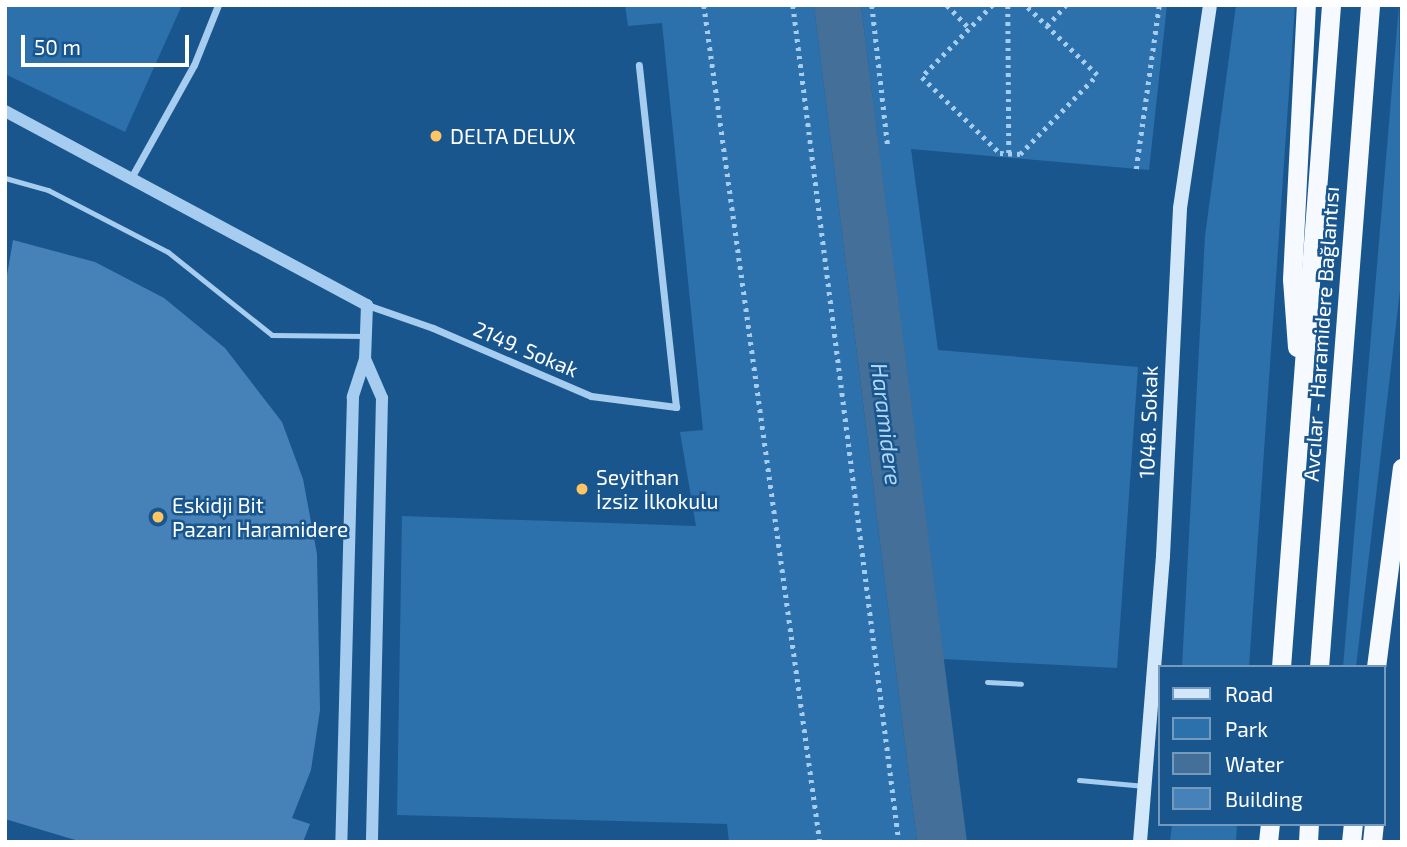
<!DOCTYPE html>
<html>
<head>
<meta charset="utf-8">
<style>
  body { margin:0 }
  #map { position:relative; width:1407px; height:847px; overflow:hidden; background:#19568e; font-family:"Exo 2",sans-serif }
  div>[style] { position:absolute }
  .green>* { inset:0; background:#2c70ac }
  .water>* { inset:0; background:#446f98 }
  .building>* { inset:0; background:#4682b8 }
  .path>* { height:4.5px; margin-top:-2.25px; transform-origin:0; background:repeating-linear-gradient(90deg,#a6cdef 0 3.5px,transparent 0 8.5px) }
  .service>* { height:5px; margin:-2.5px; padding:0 2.5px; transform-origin:2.5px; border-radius:2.5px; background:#a6cdef }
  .minor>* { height:7px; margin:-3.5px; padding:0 3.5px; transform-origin:3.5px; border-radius:3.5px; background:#a6cdef }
  .tertiary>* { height:12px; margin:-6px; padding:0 6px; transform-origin:6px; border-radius:6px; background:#a6cdef }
  .secondary>* { height:14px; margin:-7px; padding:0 7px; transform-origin:7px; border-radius:7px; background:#d3e7fa }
  .trunk>* { height:19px; margin:-9.5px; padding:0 9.5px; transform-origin:9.5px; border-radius:9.5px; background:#f6faff }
  .dots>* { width:19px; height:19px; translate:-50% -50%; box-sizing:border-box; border:4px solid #19568e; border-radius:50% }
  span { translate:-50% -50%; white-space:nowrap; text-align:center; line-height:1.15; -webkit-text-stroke:5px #19568e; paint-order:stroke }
  .poi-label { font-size:21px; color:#fff }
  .left { translate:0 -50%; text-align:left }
  .street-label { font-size:21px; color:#fff }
  .water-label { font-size:23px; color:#b2d6f6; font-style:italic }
  .frame { position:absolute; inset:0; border:7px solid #fff; pointer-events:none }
  .legend { position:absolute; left:1158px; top:665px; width:228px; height:161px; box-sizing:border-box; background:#19568e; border:2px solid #759abb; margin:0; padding:9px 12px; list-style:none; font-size:21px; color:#fff }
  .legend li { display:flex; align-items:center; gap:14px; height:35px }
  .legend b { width:35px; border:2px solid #759abb }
  .scale { position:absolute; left:21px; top:35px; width:168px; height:32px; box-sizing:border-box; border:4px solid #fff; border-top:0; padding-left:9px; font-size:21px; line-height:24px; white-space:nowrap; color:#fff; -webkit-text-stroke:5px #19568e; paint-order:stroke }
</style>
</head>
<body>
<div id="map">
  <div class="green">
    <i style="clip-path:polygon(5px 5px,182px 5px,125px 132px,5px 74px)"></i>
    <i style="clip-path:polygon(625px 5px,814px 5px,917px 842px,729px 842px,727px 824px,397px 815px,402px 516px,696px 526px,680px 432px,703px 430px,662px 23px,628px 26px)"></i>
    <i style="clip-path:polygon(861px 5px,1167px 5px,1149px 170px,911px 149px,938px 350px,1138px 367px,1117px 668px,943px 659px)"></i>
    <i style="clip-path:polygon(1236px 5px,1295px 5px,1249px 667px,1182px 667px,1205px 236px)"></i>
    <i style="clip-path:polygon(1399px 5px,1402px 273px,1356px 667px,1343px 667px)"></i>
    <i style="clip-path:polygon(1172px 824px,1237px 824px,1236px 842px,1170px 842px)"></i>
  </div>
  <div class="water">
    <i style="clip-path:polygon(814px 5px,861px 5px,967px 842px,917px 842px)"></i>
  </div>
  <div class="building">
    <i style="clip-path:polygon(13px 240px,95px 262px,164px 298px,225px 348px,282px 422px,303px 479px,317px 554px,320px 710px,311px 770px,292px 818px,310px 824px,303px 842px,82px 842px,5px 819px,5px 287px)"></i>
  </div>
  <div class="path">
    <i style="left:704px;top:5px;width:845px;rotate:82.11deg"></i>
    <i style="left:793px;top:5px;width:844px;rotate:82.78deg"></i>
    <i style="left:872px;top:5px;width:143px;rotate:83.6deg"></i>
    <i style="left:947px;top:5px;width:33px;rotate:46deg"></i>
    <i style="left:993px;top:5px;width:101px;rotate:134.6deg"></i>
    <i style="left:922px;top:77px;width:109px;rotate:44.3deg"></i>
    <i style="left:1000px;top:153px;width:20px;rotate:3deg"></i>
    <i style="left:1020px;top:154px;width:110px;rotate:-45.7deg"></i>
    <i style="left:1097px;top:75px;width:100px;rotate:-135.8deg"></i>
    <i style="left:1008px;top:5px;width:148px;rotate:89.6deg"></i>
    <i style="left:1047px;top:26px;width:28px;rotate:-48deg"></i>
    <i style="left:1136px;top:169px;width:166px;rotate:-82deg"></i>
  </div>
  <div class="service">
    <i style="left:5px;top:178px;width:45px;rotate:15.6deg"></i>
    <i style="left:48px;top:190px;width:135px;rotate:27.3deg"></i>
    <i style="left:168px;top:252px;width:133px;rotate:38.6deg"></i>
    <i style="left:272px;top:335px;width:93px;rotate:0.6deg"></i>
    <i style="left:987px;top:682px;width:34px;rotate:3deg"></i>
    <i style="left:1079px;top:780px;width:66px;rotate:5.2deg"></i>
  </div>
  <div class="minor">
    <i style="left:131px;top:178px;width:129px;rotate:-60.9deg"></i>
    <i style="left:194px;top:65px;width:65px;rotate:-68.2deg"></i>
    <i style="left:367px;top:305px;width:70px;rotate:19.2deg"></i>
    <i style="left:433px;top:328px;width:172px;rotate:23.3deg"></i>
    <i style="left:591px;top:396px;width:86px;rotate:7.4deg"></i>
    <i style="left:676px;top:407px;width:344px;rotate:-96.2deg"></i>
  </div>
  <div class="tertiary">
    <i style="left:5px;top:111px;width:411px;rotate:28.2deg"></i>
    <i style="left:367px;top:305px;width:54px;rotate:92.1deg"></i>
    <i style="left:365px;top:359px;width:40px;rotate:108deg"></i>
    <i style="left:353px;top:397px;width:445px;rotate:91.5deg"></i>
    <i style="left:365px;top:359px;width:43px;rotate:66.4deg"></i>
    <i style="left:382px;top:398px;width:444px;rotate:91.3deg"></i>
  </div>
  <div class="secondary">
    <i style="left:1140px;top:842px;width:287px;rotate:-85.4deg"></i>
    <i style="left:1163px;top:556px;width:348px;rotate:-87.2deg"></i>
    <i style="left:1180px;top:208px;width:205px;rotate:-81.6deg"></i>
  </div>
  <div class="trunk">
    <i style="left:1297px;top:347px;width:68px;rotate:-94.2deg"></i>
    <i style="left:1292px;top:279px;width:274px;rotate:-87.1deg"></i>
    <i style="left:1281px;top:667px;width:664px;rotate:-85.68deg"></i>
    <i style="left:1319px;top:667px;width:664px;rotate:-85.59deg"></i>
    <i style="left:1376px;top:667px;width:201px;rotate:-82.6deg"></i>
    <i style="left:1268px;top:842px;width:18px;rotate:-84deg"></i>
    <i style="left:1308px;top:842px;width:18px;rotate:-87deg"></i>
    <i style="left:1351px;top:842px;width:18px;rotate:-84deg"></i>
    <i style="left:1372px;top:842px;width:18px;rotate:-84deg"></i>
  </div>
  <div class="dots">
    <i style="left:436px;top:136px;background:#ffc563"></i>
    <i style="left:582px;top:489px;background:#ffc563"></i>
    <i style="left:158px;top:517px;background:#ffc563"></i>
  </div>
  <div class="poi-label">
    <span class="left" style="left:450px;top:136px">DELTA DELUX</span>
    <span class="left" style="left:596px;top:489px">Seyithan<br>İzsiz İlkokulu</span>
    <span class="left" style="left:172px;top:517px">Eskidji Bit<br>Pazarı Haramidere</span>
  </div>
  <div class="street-label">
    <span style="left:1321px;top:334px;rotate:-86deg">Avcılar - Haramidere Bağlantısı</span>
    <span style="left:526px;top:349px;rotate:23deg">2149. Sokak</span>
    <span style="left:1148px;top:422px;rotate:-88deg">1048. Sokak</span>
  </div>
  <div class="water-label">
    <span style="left:887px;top:424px;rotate:83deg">Haramidere</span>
  </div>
  <div class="frame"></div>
  <ul class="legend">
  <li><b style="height:9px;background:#d3e7fa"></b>Road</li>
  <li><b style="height:19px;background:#2c70ac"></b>Park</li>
  <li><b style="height:19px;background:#446f98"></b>Water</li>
  <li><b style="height:19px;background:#4682b8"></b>Building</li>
  </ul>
  <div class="scale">50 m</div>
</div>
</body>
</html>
